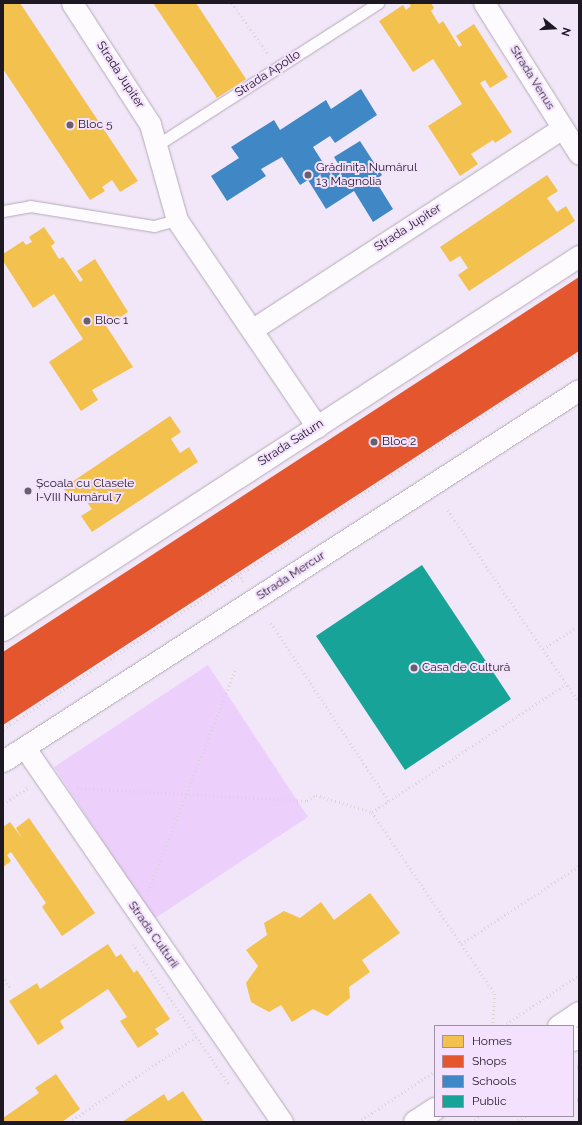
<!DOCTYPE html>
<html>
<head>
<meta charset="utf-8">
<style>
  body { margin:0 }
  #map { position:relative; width:582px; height:1125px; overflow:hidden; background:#f2e7f8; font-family:Raleway,sans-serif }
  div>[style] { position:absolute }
  .green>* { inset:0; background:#ecd0fb }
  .homes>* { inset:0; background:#f2c14e }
  .shops>* { inset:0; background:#e4572e }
  .schools>* { inset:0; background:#3f88c5 }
  .public>* { inset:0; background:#17a398 }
  .path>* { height:2.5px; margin-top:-1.25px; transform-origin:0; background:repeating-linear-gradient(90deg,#d8d5d9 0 1px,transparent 0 4px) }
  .roads { filter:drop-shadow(0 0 1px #b3aab7) drop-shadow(0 0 1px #b3aab7) }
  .lane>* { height:11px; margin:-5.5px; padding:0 5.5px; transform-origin:5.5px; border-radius:5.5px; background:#fdfbfe }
  .street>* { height:21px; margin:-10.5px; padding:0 10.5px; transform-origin:10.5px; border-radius:10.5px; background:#fdfbfe }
  .secondary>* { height:22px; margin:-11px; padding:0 11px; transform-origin:11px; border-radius:11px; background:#fdfbfe }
  .dots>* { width:11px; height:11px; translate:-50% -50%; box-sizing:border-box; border:2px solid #f4e1fe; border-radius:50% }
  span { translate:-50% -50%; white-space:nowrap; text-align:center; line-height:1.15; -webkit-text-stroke:4px #f4e1fe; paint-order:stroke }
  .street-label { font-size:12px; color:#1e1822 }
  .poi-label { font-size:12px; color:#1e1822 }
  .left { translate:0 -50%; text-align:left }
  .frame { position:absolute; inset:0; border:4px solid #1e1822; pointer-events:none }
  .legend { position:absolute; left:434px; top:1025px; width:140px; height:92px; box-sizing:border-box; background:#f4e1fe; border:1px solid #9e91a6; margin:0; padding:5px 7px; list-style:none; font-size:12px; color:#1e1822 }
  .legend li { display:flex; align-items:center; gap:8px; height:20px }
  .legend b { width:20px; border:1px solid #9e91a6 }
  .north { position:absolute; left:534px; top:8px; width:40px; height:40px; -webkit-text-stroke:3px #f4e1fe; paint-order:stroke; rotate:108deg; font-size:11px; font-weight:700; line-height:16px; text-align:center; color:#1e1822 }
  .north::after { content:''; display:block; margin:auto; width:14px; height:18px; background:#1e1822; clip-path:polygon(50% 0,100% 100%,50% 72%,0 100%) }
</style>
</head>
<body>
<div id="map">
  <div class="green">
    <i style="clip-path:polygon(208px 665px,308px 817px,154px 919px,54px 767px)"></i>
  </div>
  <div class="homes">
    <i style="clip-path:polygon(3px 3px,20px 3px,138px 181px,120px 192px,112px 180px,102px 187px,105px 191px,90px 200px,3px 69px)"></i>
    <i style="clip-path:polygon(153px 3px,196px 3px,246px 79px,217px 98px)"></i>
    <i style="clip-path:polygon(409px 3px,431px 3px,434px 8px,431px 11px,439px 24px,443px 21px,459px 47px,462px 45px,456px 36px,474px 24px,508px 77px,490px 88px,485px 80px,480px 83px,512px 132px,495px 143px,493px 140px,471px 154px,478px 164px,460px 176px,428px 126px,462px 104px,433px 59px,413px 72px,379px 21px,403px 5px,406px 10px,411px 6px)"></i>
    <i style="clip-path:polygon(547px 175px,558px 191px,547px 198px,557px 212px,566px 206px,575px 221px,469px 291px,458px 275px,468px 268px,460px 256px,450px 262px,440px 247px)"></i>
    <i style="clip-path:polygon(44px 227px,55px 243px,51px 246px,59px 259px,63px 257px,80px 282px,83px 280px,77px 271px,95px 259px,128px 312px,110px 324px,105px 316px,101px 318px,133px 367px,92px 390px,98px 400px,81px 411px,49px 362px,83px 339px,54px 294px,33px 308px,3px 261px,3px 254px,23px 241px,26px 245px,32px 242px,29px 237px)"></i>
    <i style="clip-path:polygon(495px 333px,504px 347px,495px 354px,504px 367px,514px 361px,523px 376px,253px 551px,242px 534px,252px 527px,244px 515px,234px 521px,225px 508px)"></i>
    <i style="clip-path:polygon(170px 416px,181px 432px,171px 439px,180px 453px,189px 447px,198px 462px,92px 532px,81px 516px,92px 509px,83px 497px,73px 503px,63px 488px)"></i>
    <i style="clip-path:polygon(122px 575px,132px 589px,122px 595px,131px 609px,141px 603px,150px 618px,3px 713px,3px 652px)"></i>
    <i style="clip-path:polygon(29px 818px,95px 913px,62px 936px,42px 907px,46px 903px,11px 852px,7px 855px,11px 861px,3px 867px,3px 827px,10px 822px,22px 838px,16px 828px)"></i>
    <i style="clip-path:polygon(370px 893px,400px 933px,362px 960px,370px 972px,349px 987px,350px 998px,327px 1016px,313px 1009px,292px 1022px,281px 1005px,269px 1012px,251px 1002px,246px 983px,258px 966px,246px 950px,267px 935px,264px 923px,284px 911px,300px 918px,321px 902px,334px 920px)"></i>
    <i style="clip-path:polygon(108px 944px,116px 957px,121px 954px,134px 973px,137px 970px,170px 1019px,155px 1029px,159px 1034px,138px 1048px,120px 1021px,127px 1017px,108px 989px,60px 1021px,64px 1028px,38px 1045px,9px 1001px,37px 983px,40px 989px)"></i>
    <i style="clip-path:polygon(56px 1074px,80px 1109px,62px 1122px,3px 1122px,3px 1118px,39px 1093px,35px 1088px)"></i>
    <i style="clip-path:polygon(183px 1091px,204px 1122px,122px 1122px,164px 1094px,168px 1101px)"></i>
  </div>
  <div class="shops">
    <i style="clip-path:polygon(579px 277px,579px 351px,3px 725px,3px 652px)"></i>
  </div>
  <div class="schools">
    <i style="clip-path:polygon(361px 89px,377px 115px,335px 143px,330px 136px,313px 147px,329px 172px,339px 165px,334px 157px,360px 141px,382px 175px,375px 180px,393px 209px,373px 222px,354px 191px,326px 209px,308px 180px,300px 185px,282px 157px,261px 169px,266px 176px,227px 201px,211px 176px,239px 158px,231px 147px,274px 120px,280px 130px,326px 100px,331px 109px)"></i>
  </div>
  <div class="public">
    <i style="clip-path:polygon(422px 565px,511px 699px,405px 770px,316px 636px)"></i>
  </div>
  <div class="path">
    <i style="left:232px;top:3px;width:64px;rotate:54.6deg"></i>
    <i style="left:448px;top:510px;width:232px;rotate:55.7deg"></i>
    <i style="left:239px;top:574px;width:9px;rotate:58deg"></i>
    <i style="left:271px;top:623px;width:214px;rotate:56.5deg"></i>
    <i style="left:543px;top:649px;width:37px;rotate:-33deg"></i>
    <i style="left:3px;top:729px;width:688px;rotate:-33.14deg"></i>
    <i style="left:77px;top:788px;width:230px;rotate:3.2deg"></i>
    <i style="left:307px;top:801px;width:11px;rotate:-34deg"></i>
    <i style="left:316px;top:795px;width:59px;rotate:16.9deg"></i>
    <i style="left:372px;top:812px;width:232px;rotate:-33.4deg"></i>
    <i style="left:3px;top:804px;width:30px;rotate:-33deg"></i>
    <i style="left:372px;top:812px;width:220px;rotate:55.9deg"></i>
    <i style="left:495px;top:994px;width:32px;rotate:94deg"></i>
    <i style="left:148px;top:891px;width:240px;rotate:-68.5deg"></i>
    <i style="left:133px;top:944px;width:170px;rotate:55.6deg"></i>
    <i style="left:461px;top:944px;width:141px;rotate:-33.5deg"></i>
    <i style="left:3px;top:976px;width:15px;rotate:58deg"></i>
    <i style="left:503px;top:1026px;width:92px;rotate:-33.9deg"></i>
    <i style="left:573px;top:1068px;width:6px;rotate:-18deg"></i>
    <i style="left:573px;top:1100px;width:6px;rotate:-9deg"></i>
    <i style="left:69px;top:1122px;width:153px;rotate:-33.8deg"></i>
    <i style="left:358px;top:1122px;width:92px;rotate:-33.5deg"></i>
    <i style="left:471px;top:1122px;width:11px;rotate:-34deg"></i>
    <i style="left:514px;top:1122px;width:14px;rotate:-25deg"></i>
  </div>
  <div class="roads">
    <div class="lane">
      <i style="left:157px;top:145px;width:263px;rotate:-32.7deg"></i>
      <i style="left:3px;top:211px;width:27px;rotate:-10deg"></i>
      <i style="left:30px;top:206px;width:126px;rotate:9.2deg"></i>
      <i style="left:154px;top:226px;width:24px;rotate:-15deg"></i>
    </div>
    <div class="street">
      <i style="left:72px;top:3px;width:144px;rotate:57.2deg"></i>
      <i style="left:150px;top:124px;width:100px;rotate:74.3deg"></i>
      <i style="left:177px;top:220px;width:250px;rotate:55.9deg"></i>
      <i style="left:484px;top:3px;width:178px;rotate:57.8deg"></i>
      <i style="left:253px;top:329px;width:369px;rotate:-33deg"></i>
      <i style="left:3px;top:630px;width:687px;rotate:-33deg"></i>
      <i style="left:25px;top:748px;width:454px;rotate:55.5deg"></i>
      <i style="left:3px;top:761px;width:685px;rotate:-32.79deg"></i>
      <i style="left:558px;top:1026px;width:25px;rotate:-34deg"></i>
    </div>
    <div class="secondary">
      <i style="left:573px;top:1040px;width:6px;rotate:-18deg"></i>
      <i style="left:415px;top:1122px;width:24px;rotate:-33deg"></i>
    </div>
  </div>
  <div class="dots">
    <i style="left:70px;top:125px;background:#68606d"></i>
    <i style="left:308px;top:175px;background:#68606d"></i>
    <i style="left:87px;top:321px;background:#68606d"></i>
    <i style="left:374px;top:442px;background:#68606d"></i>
    <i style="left:28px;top:491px;background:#68606d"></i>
    <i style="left:414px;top:668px;background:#68606d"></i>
  </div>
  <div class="street-label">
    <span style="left:268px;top:74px;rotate:-33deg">Strada Apollo</span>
    <span style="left:120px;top:75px;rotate:57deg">Strada Jupiter</span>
    <span style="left:532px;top:78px;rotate:58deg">Strada Venus</span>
    <span style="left:408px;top:228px;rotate:-33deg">Strada Jupiter</span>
    <span style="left:291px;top:443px;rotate:-33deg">Strada Saturn</span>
    <span style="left:291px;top:576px;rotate:-33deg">Strada Mercur</span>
    <span style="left:153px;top:935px;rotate:55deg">Strada Culturii</span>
  </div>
  <div class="poi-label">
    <span class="left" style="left:78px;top:125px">Bloc 5</span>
    <span class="left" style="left:316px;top:175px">Grădinița Numărul<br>13 Magnolia</span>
    <span class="left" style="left:95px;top:321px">Bloc 1</span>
    <span class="left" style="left:382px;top:442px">Bloc 2</span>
    <span class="left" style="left:36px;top:491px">Școala cu Clasele<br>I-VIII Numărul 7</span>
    <span class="left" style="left:422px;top:668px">Casa de Cultură</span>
  </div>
  <div class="frame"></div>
  <ul class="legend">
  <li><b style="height:11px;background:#f2c14e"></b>Homes</li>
  <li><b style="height:11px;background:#e4572e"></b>Shops</li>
  <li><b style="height:11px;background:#3f88c5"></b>Schools</li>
  <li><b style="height:11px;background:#17a398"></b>Public</li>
  </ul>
  <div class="north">N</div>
</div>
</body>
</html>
